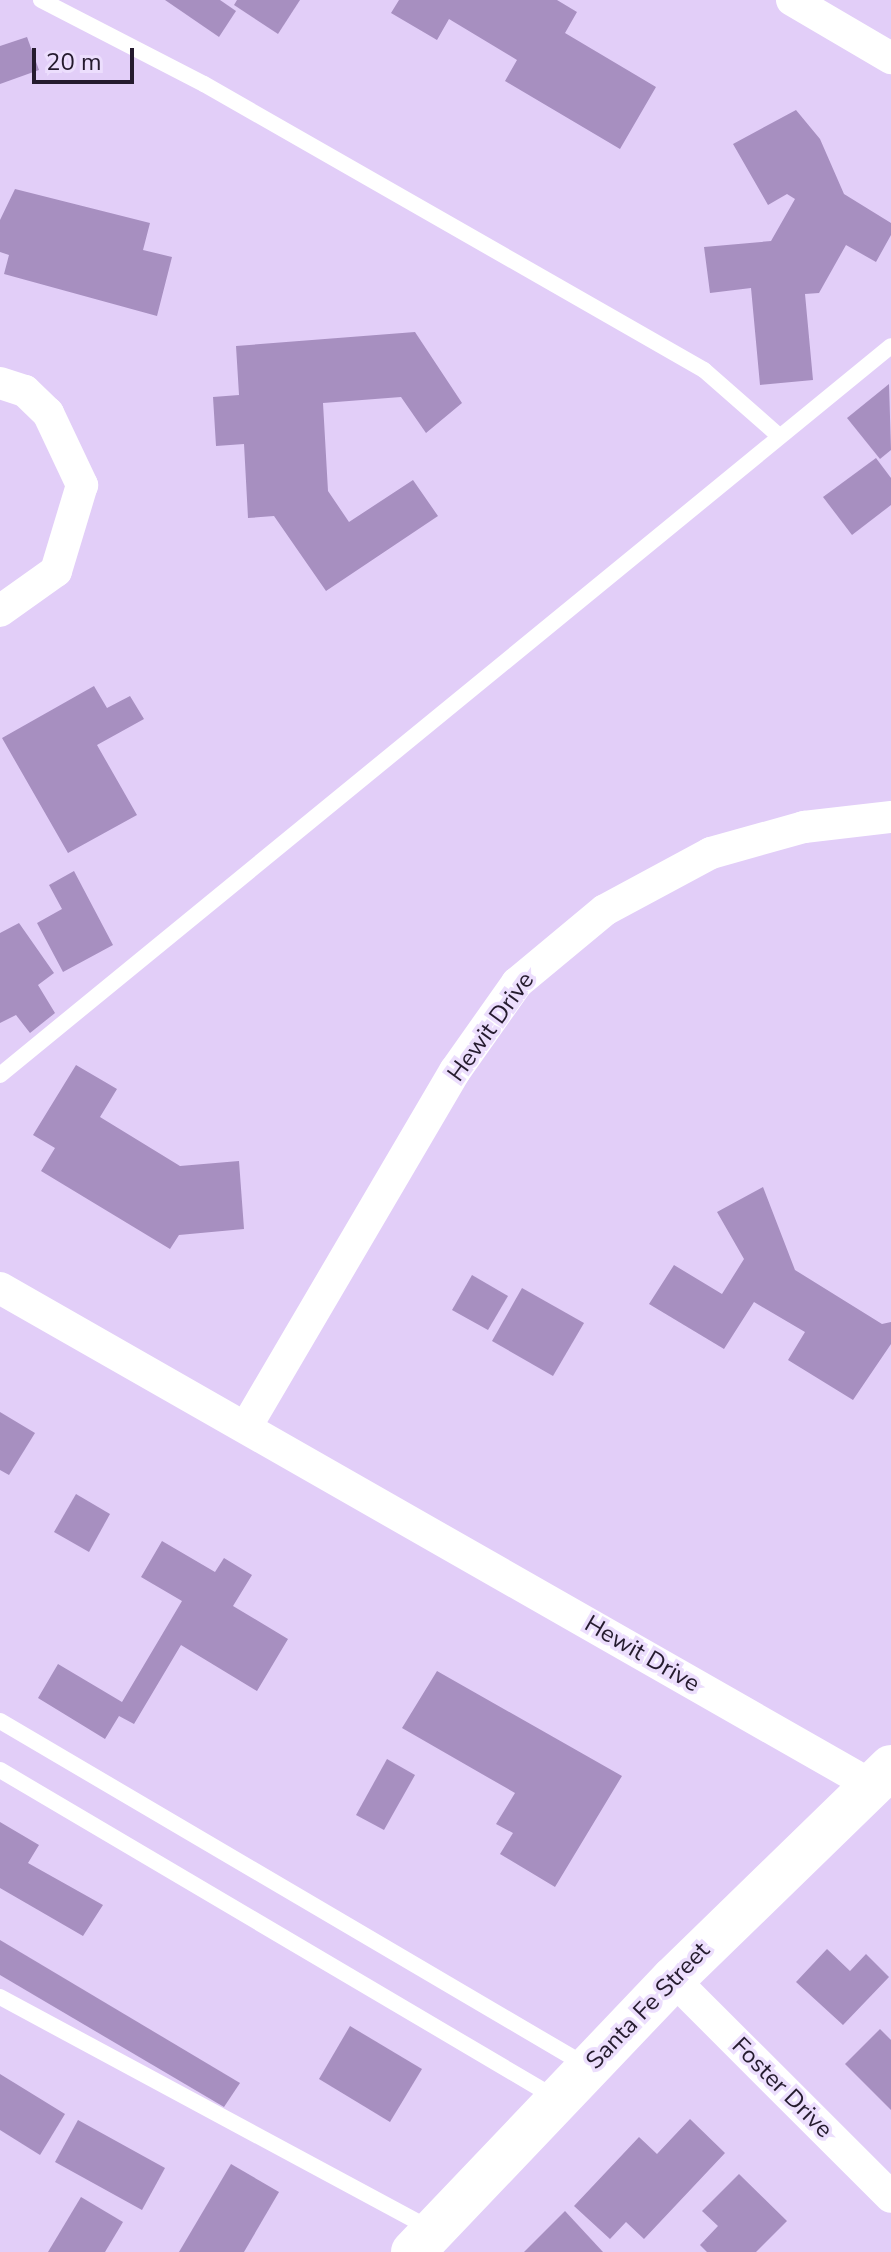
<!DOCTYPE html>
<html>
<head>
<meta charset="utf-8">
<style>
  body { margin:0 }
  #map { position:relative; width:891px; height:2252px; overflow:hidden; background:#e2cef8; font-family:"Nunito Sans",sans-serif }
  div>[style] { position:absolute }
  .building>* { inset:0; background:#a78fc0 }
  .service>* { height:16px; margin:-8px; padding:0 8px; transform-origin:8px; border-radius:8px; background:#fff }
  .minor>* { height:32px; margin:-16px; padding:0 16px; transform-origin:16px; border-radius:16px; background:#fff }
  .secondary>* { height:44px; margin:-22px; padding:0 22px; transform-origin:22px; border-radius:22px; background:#fff }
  span { translate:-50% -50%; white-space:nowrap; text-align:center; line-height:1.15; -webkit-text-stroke:7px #ecdefd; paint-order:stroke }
  .street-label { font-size:24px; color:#251b2e }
  .scale { position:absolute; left:32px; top:48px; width:102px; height:36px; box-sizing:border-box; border:4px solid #251b2e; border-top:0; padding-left:10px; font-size:24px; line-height:28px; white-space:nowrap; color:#251b2e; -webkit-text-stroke:6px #ecdefd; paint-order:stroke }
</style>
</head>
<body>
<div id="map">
  <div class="building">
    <i style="clip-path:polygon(165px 0,220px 0,236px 11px,219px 37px)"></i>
    <i style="clip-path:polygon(237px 0,300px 0,278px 34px,234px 5px)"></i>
    <i style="clip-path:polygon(399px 0,557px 0,577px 12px,565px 33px,656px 87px,620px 149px,505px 81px,517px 60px,449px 19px,437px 40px,391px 13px)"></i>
    <i style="clip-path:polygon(27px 37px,39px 70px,0 84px,0 46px)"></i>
    <i style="clip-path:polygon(796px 110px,820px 139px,844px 194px,891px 223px,891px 235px,876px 262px,846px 245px,819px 293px,805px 294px,813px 380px,760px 385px,751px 288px,710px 293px,704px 247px,771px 241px,795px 199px,787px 194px,768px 205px,733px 144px)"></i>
    <i style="clip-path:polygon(15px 189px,150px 223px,143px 250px,172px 257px,157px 316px,4px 274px,9px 255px,0 252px,0 220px)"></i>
    <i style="clip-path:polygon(415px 332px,462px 403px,426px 433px,401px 397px,323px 403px,328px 491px,349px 522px,413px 480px,438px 516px,326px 591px,274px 516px,248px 518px,244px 444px,216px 446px,213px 397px,239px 395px,236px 346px)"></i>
    <i style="clip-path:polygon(889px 384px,891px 450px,880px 459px,847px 418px)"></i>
    <i style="clip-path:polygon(876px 458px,891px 478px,891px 505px,852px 535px,823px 497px)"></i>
    <i style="clip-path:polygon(94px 686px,107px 708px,130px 696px,144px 719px,97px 745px,137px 815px,68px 853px,2px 738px)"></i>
    <i style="clip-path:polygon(74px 871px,113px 945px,63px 972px,37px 923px,62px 909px,49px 885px)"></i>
    <i style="clip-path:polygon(19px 923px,54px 973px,38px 985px,55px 1013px,30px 1033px,16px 1015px,0 1023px,0 933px)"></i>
    <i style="clip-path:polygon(76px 1065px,117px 1089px,100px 1117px,180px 1166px,239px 1161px,244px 1229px,179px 1235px,170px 1249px,41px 1171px,55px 1148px,33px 1135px)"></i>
    <i style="clip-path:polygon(763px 1187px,795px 1270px,882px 1324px,891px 1322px,891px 1344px,853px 1400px,788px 1360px,805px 1332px,754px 1302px,724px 1349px,649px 1304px,674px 1265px,722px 1294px,744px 1259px,717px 1212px)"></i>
    <i style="clip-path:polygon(472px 1275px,508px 1296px,488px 1330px,452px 1310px)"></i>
    <i style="clip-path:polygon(522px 1288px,584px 1323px,553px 1376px,492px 1341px)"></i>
    <i style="clip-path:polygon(0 1412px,35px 1433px,9px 1475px,0 1470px)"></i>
    <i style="clip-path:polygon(76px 1494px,110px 1514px,89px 1552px,54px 1532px)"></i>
    <i style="clip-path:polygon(162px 1541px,215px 1572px,224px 1558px,252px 1575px,233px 1606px,288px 1639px,257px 1691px,181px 1645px,134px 1724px,119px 1716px,105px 1739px,38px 1698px,58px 1664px,122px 1702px,182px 1601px,141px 1577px)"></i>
    <i style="clip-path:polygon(437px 1671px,622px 1776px,555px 1887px,500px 1854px,513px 1833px,496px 1824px,515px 1793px,402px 1728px)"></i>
    <i style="clip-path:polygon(387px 1759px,415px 1775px,384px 1830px,356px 1815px)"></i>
    <i style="clip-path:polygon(0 1822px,39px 1845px,28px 1863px,103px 1905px,83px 1936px,0 1888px)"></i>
    <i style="clip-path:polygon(0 1940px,240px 2083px,224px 2107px,0 1975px)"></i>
    <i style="clip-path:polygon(827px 1949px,850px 1971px,866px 1954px,889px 1977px,843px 2025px,796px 1982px)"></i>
    <i style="clip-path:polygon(350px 2026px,422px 2069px,390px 2122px,319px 2079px)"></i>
    <i style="clip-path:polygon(880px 2029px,891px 2040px,891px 2110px,845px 2064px)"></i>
    <i style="clip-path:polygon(0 2074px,65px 2114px,40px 2155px,0 2130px)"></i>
    <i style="clip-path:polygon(690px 2119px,725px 2153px,644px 2239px,626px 2222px,610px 2239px,574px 2206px,639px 2137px,657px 2154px)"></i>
    <i style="clip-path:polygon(78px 2120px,165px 2168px,142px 2210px,55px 2162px)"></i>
    <i style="clip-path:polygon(231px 2164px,279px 2192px,244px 2252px,179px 2252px)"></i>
    <i style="clip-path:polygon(739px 2174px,787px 2221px,756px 2252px,707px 2252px,700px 2245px,718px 2226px,702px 2211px)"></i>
    <i style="clip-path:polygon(81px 2197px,123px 2222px,105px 2252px,48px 2252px)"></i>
    <i style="clip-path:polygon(565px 2211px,603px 2252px,524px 2252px)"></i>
  </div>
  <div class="service">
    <i style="left:41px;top:0;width:183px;rotate:27.3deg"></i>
    <i style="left:204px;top:84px;width:576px;rotate:29.77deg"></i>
    <i style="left:704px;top:370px;width:98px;rotate:41.3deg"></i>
    <i style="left:0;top:1075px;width:1151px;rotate:-39.29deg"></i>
    <i style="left:0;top:1721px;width:681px;rotate:30.44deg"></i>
    <i style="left:0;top:1770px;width:646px;rotate:30.54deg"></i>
    <i style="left:0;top:1997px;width:491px;rotate:28.3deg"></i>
  </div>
  <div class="minor">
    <i style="left:792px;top:0;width:115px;rotate:30.4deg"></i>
    <i style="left:0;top:383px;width:26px;rotate:18deg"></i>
    <i style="left:25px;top:391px;width:32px;rotate:44deg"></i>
    <i style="left:48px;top:413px;width:80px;rotate:64.7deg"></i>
    <i style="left:82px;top:485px;width:90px;rotate:106.8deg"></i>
    <i style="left:56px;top:571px;width:69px;rotate:144.5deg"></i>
    <i style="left:0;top:1288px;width:1003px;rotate:29.71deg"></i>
    <i style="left:246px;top:1427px;width:413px;rotate:-59.6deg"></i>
    <i style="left:455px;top:1071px;width:108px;rotate:-54.8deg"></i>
    <i style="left:517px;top:983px;width:114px;rotate:-39.7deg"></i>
    <i style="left:605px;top:910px;width:120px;rotate:-28.3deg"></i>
    <i style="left:711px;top:853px;width:97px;rotate:-15.6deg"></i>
    <i style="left:804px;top:827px;width:88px;rotate:-6.6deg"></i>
    <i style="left:673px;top:1979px;width:308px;rotate:45deg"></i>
  </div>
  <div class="secondary">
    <i style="left:413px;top:2252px;width:377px;rotate:-46.4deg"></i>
    <i style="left:673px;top:1979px;width:304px;rotate:-44.2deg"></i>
  </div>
  <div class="street-label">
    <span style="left:491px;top:1027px;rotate:-54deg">Hewit Drive</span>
    <span style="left:642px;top:1654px;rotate:30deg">Hewit Drive</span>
    <span style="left:648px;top:2006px;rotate:-46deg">Santa Fe Street</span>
    <span style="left:782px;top:2088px;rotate:45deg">Foster Drive</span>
  </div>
  <div class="scale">20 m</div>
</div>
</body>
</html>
